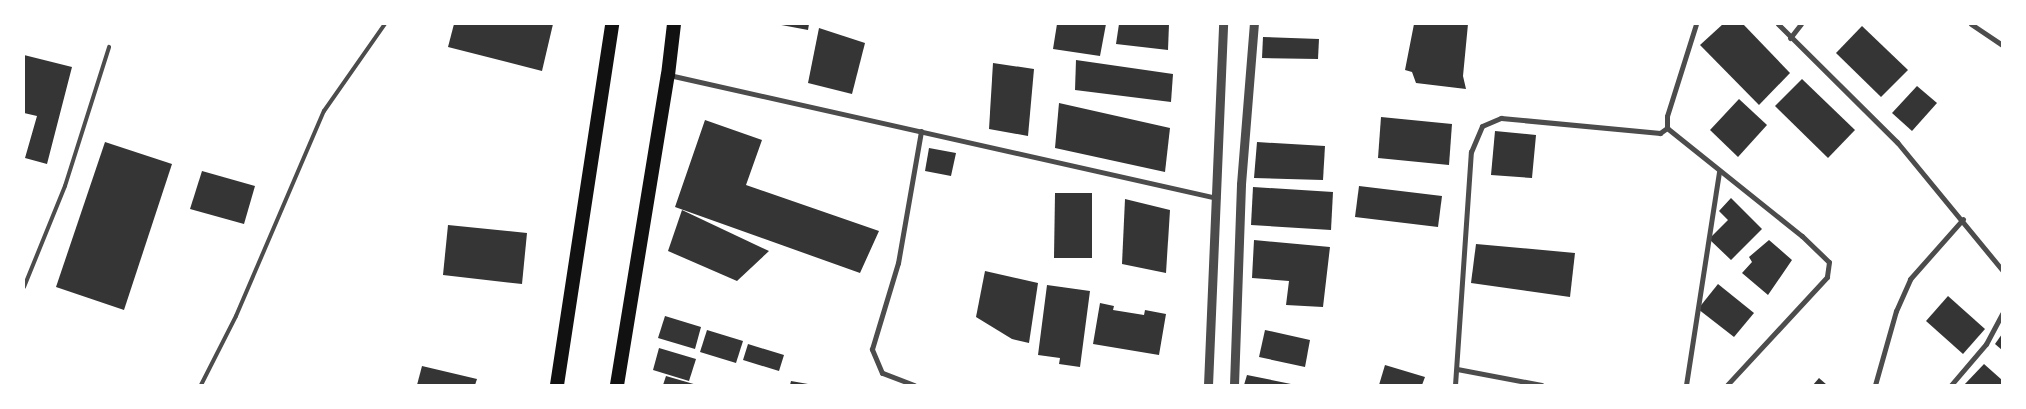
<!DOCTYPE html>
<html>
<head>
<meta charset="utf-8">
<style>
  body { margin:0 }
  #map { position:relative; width:2026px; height:409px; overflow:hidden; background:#fff; font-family:Raleway,sans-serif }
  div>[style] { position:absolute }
  .building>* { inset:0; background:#353535 }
  .service>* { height:4px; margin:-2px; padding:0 2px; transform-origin:2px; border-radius:2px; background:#4c4c4c }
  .minor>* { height:5px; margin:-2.5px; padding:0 2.5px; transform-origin:2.5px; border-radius:2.5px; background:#4c4c4c }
  .tertiary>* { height:9px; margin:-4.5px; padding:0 4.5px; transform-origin:4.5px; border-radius:4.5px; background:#4c4c4c }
  .trunk>* { height:14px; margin:-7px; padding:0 7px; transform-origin:7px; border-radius:7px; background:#111 }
  span { translate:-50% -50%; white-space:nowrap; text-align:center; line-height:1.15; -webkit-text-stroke:4px #fff; paint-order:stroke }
  .frame { position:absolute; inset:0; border:25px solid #fff; pointer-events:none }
</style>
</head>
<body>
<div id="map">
  <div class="building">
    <i style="clip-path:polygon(454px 24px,553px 24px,542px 71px,448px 47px)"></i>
    <i style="clip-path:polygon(776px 24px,809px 24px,808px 30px)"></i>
    <i style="clip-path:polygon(1057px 24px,1106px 24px,1100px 56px,1053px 49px)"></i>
    <i style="clip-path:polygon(1119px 24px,1169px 24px,1168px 50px,1116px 44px)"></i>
    <i style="clip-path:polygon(1414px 24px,1468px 24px,1463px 76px,1466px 89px,1416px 83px,1412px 72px,1405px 70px)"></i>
    <i style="clip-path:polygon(1723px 24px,1743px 24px,1790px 73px,1759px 105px,1700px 45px)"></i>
    <i style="clip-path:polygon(1862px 26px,1908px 70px,1881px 97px,1836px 53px)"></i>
    <i style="clip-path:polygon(819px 28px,865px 43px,852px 94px,808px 83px)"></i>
    <i style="clip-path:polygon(1263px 37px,1319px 39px,1318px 59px,1262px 58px)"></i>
    <i style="clip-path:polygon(24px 55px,72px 67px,47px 164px,25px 158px,37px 116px,24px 113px)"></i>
    <i style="clip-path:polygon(1076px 60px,1173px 74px,1171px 102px,1075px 90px)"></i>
    <i style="clip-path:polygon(993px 63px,1034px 69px,1028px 136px,989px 129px)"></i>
    <i style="clip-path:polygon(1802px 79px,1855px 130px,1828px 158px,1775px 106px)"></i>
    <i style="clip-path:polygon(1917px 86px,1937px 103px,1912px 131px,1892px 113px)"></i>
    <i style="clip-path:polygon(1739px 99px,1767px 125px,1738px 157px,1710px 130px)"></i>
    <i style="clip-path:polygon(1059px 103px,1170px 128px,1165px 172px,1055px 148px)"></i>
    <i style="clip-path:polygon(1381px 117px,1452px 124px,1449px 165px,1378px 158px)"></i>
    <i style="clip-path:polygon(705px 120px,762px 140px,746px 185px,879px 231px,860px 273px,675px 207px)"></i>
    <i style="clip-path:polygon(1495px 131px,1536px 135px,1532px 178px,1491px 175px)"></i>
    <i style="clip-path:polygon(105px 142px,172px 164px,124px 310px,56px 287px)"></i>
    <i style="clip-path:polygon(1257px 142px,1325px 146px,1323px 180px,1254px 178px)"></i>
    <i style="clip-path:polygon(929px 148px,956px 153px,951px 176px,925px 171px)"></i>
    <i style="clip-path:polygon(202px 171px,255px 186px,244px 224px,190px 209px)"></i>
    <i style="clip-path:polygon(1359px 186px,1442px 196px,1438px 227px,1355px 217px)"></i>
    <i style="clip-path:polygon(1253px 187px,1333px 192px,1331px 230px,1251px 225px)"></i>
    <i style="clip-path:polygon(1055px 193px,1092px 193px,1092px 258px,1054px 258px)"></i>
    <i style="clip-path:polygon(1731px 198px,1762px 229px,1731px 260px,1709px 239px,1728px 220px,1719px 211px)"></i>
    <i style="clip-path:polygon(1125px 199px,1170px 210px,1166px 273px,1122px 264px)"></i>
    <i style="clip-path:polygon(682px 210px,769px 251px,737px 281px,668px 251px)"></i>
    <i style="clip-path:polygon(448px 225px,527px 233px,522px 284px,443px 275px)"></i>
    <i style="clip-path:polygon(1254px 240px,1330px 247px,1323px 307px,1286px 305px,1289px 281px,1252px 278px)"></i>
    <i style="clip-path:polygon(1769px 240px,1792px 260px,1768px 295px,1742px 273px,1752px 262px,1749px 257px)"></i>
    <i style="clip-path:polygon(1476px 244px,1575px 253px,1570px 297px,1471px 283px)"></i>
    <i style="clip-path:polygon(985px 271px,1038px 283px,1029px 343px,1012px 339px,976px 317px)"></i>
    <i style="clip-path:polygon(1718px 284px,1754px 313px,1734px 337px,1698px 309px)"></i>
    <i style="clip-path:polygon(1047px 285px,1090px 291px,1080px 367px,1059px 364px,1060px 358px,1038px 355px)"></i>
    <i style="clip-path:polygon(1948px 296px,1985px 329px,1963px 354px,1926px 321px)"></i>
    <i style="clip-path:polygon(1100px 303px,1114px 306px,1113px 310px,1144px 315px,1145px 310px,1166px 314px,1159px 355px,1093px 344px)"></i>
    <i style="clip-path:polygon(665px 316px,701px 327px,695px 349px,658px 338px)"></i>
    <i style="clip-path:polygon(707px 330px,743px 341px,736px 363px,700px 352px)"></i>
    <i style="clip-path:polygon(1265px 330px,1310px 340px,1305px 367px,1259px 357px)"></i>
    <i style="clip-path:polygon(2002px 334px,2002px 350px,1995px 344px)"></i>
    <i style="clip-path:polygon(748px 344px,784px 355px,779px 371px,743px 360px)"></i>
    <i style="clip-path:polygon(659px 348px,696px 359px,689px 381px,653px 370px)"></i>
    <i style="clip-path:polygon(1984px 364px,2002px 380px,2002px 385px,1964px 385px)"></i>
    <i style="clip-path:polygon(1385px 365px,1425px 377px,1422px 385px,1379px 385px)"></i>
    <i style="clip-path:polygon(422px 366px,477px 379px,475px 385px,417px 385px)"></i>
    <i style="clip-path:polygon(1247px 375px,1291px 384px,1291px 385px,1244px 385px)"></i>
    <i style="clip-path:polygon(666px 376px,697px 385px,663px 385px)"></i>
    <i style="clip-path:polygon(1819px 378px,1827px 385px,1813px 385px)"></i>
    <i style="clip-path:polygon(791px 381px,808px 384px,808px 385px,790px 385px)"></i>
  </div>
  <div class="service">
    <i style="left:24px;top:287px;width:109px;rotate:-67.9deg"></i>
    <i style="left:65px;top:186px;width:146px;rotate:-72.4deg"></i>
    <i style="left:201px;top:385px;width:77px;rotate:-63.1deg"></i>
    <i style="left:236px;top:316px;width:223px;rotate:-66.8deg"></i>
    <i style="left:324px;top:111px;width:106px;rotate:-55deg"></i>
  </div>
  <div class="minor">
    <i style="left:1778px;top:24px;width:168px;rotate:44.8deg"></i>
    <i style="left:1897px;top:142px;width:166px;rotate:50.6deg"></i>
    <i style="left:1971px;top:24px;width:37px;rotate:34deg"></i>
    <i style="left:1790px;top:38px;width:18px;rotate:-52deg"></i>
    <i style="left:669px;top:75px;width:562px;rotate:12.65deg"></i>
    <i style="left:1667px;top:128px;width:173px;rotate:38.7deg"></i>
    <i style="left:1802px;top:236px;width:37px;rotate:44deg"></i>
    <i style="left:1829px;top:262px;width:15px;rotate:98deg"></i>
    <i style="left:1827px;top:277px;width:147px;rotate:132.8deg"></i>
    <i style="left:1457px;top:369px;width:86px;rotate:10.7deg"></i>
    <i style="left:914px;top:385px;width:34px;rotate:-159deg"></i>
    <i style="left:882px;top:373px;width:26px;rotate:-113deg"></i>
    <i style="left:872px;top:349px;width:90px;rotate:-73.2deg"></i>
    <i style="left:898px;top:263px;width:134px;rotate:-80.1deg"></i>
    <i style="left:1455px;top:385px;width:234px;rotate:-86.1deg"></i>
    <i style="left:1471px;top:152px;width:28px;rotate:-67deg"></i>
    <i style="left:1482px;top:126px;width:21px;rotate:-23deg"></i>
    <i style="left:1501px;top:118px;width:160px;rotate:5.4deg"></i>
    <i style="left:1660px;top:133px;width:9px;rotate:-36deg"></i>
    <i style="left:1667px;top:128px;width:12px;rotate:-90deg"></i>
    <i style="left:1667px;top:116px;width:96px;rotate:-72.5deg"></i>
    <i style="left:1686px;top:385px;width:216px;rotate:-81.2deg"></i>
    <i style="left:1875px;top:385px;width:77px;rotate:-74.2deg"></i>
    <i style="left:1896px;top:311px;width:35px;rotate:-66deg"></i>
    <i style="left:1910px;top:279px;width:80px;rotate:-48.5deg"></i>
    <i style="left:1951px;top:385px;width:54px;rotate:-49.5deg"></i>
    <i style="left:1986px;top:344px;width:34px;rotate:-62deg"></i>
  </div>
  <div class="tertiary">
    <i style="left:1208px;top:385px;width:361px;rotate:-87.6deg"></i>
    <i style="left:1234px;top:385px;width:201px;rotate:-88deg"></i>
    <i style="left:1241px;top:184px;width:161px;rotate:-85.4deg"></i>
  </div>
  <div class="trunk">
    <i style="left:557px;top:385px;width:365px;rotate:-81.3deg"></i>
    <i style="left:617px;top:385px;width:314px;rotate:-80.7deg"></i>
    <i style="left:668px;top:75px;width:51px;rotate:-83.3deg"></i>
  </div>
  <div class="frame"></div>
</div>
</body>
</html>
